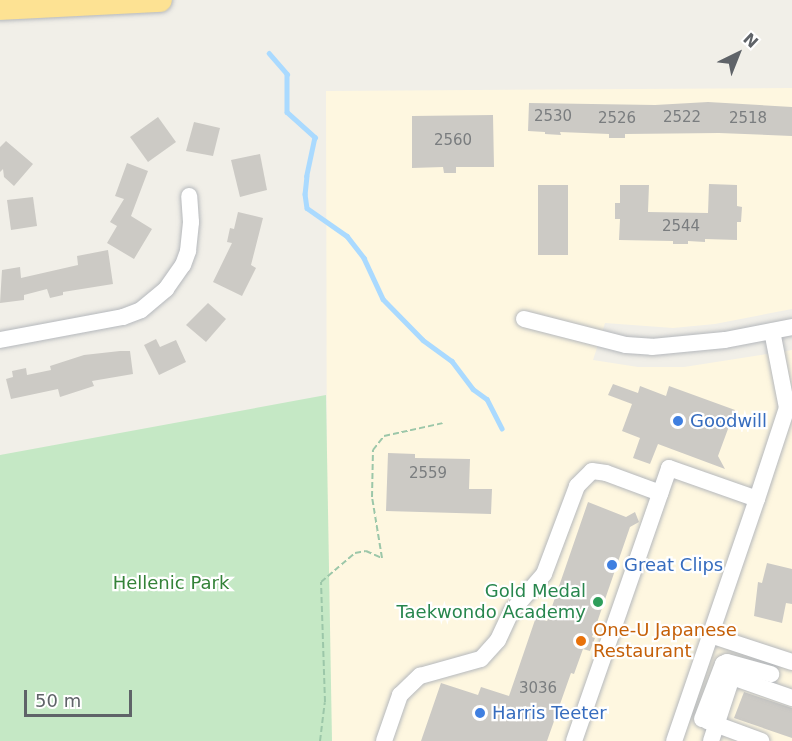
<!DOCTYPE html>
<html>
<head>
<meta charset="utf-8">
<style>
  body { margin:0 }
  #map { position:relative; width:792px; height:741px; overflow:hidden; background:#f1efe8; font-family:"DejaVu Sans",sans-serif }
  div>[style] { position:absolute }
  .commercial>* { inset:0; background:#fef7e0 }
  .green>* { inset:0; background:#c5e8c5 }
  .stream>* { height:4.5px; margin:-2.25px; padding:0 2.25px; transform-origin:2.25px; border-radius:2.25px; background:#aadaff }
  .building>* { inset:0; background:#cccac5 }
  .path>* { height:2px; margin-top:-1px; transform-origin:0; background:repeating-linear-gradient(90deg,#9cc7a9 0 6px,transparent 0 9px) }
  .roads { filter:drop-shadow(0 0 2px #b5b8bc) drop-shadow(0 0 2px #b5b8bc) }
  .minor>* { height:16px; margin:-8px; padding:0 8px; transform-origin:8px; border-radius:8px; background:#fff }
  .highway>* { height:24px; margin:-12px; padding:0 12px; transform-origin:12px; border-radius:12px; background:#fde293 }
  .dots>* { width:16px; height:16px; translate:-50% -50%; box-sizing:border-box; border:3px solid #fff; border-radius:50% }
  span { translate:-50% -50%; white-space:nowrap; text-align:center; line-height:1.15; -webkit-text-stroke:4.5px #fff; paint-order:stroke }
  .number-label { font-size:15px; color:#7a7d7f }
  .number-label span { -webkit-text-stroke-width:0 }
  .shop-label { font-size:18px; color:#366cbe }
  .left { translate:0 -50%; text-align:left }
  .park-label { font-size:18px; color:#348238 }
  .leisure-label { font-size:18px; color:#27864d }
  .right { translate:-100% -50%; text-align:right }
  .food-label { font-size:18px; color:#c56008 }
  .north { position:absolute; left:708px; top:24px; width:60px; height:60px; -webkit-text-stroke:4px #fff; paint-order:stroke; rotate:43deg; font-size:16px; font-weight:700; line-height:24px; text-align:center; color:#5f6368 }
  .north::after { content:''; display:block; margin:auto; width:21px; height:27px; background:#5f6368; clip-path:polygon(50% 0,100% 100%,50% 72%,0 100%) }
  .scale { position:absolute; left:24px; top:690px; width:108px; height:27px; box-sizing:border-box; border:3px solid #5f6368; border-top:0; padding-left:8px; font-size:18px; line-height:21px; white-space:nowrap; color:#5f6368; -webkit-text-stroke:4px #fff; paint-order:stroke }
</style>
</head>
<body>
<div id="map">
  <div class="commercial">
    <i style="clip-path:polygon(792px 88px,792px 309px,715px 324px,673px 328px,605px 323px,593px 360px,638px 367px,684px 367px,792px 350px,792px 741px,331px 741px,327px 547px,326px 91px)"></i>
  </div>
  <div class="green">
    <i style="clip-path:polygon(326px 395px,332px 741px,0 741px,0 455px)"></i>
  </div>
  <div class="stream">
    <i style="left:269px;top:53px;width:28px;rotate:49deg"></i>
    <i style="left:287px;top:74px;width:38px;rotate:90deg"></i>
    <i style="left:287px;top:112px;width:38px;rotate:42deg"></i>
    <i style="left:315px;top:137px;width:40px;rotate:102deg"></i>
    <i style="left:307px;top:176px;width:18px;rotate:96deg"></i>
    <i style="left:305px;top:194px;width:14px;rotate:82deg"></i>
    <i style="left:307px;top:208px;width:49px;rotate:35deg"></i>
    <i style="left:347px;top:236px;width:28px;rotate:52deg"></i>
    <i style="left:364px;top:258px;width:45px;rotate:65.1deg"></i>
    <i style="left:383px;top:299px;width:57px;rotate:45.7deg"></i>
    <i style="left:423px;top:340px;width:36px;rotate:36deg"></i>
    <i style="left:452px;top:361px;width:35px;rotate:53deg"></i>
    <i style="left:473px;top:389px;width:17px;rotate:36deg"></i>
    <i style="left:487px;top:399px;width:33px;rotate:63deg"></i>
  </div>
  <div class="building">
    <i style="clip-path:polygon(708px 102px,792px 107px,792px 136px,719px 133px,625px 134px,625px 138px,609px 138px,609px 134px,560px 132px,561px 135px,545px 134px,545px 132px,528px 131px,529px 103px,655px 105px)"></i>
    <i style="clip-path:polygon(493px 115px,494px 167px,456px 167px,456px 173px,444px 173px,443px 167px,412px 168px,412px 116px)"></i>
    <i style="clip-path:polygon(158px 117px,176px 142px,148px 162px,130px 137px)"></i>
    <i style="clip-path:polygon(194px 122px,220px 128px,213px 156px,186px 151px)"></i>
    <i style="clip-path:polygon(6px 141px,33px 164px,14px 186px,4px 177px,3px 169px,0 172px,0 147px)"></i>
    <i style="clip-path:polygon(260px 154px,267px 190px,240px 197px,231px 160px)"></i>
    <i style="clip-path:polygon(127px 163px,148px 171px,131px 216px,152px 229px,134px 259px,107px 243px,117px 226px,110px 222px,124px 199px,115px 196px)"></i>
    <i style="clip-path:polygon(709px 184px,737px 185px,737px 206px,742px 207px,741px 222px,737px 222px,737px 240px,705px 239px,705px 242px,688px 241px,688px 244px,673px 244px,673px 241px,619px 240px,620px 219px,615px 219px,615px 203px,620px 203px,620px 185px,649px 185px,648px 212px,708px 213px)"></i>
    <i style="clip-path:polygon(538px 185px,568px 185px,568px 255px,538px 255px)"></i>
    <i style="clip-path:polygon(33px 197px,37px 226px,11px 230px,7px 200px)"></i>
    <i style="clip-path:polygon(238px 212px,263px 218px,251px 265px,256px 268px,242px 296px,213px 282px,232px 243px,227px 242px,230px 228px,234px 229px)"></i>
    <i style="clip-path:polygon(108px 250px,113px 284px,63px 292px,63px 295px,50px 298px,47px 289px,24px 295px,24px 300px,0 303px,2px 270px,20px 267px,21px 278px,78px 265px,77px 256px)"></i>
    <i style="clip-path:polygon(208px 303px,226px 319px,206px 342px,186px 325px)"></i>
    <i style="clip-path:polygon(156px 339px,160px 347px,176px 340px,186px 362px,159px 375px,144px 345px)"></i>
    <i style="clip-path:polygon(120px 351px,130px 351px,133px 374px,92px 381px,94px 386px,60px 397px,58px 389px,11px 399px,6px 379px,13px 377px,12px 371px,26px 368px,27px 375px,51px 370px,50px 366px,84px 355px)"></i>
    <i style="clip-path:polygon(613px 384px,638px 393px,640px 386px,666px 396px,669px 386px,735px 410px,718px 456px,725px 469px,658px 444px,650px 464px,633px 458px,640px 438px,622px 431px,632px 404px,608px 395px)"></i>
    <i style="clip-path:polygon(388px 453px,415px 454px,415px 458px,470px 459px,469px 489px,492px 489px,491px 514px,386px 511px)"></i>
    <i style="clip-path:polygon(588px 502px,626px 517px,635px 512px,639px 522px,630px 527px,592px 637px,595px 638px,590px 651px,583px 649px,574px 674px,571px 673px,547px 741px,421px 741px,441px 683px,478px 695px,481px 687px,509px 696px,536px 617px,547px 621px)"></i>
    <i style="clip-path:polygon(767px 563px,792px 569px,792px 604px,786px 603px,782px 623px,754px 616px,758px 582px,762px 583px)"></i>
    <i style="clip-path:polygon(744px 692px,792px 708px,792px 738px,734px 718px)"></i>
  </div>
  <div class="path">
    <i style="left:320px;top:741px;width:39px;rotate:-83deg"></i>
    <i style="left:325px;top:702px;width:120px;rotate:-91.9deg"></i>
    <i style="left:321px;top:582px;width:45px;rotate:-40.5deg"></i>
    <i style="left:355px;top:553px;width:11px;rotate:-10deg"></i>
    <i style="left:366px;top:551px;width:17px;rotate:24deg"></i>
    <i style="left:382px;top:558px;width:62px;rotate:-99.3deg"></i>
    <i style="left:372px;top:497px;width:47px;rotate:-88.8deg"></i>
    <i style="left:373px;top:450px;width:18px;rotate:-52deg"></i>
    <i style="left:384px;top:436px;width:60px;rotate:-12.4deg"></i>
  </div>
  <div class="roads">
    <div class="minor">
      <i style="left:524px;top:319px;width:105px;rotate:14.3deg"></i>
      <i style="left:626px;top:345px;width:26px;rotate:4deg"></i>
      <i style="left:652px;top:347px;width:73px;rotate:-5.5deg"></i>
      <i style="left:725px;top:340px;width:68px;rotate:-11deg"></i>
      <i style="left:0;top:340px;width:125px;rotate:-10.6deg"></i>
      <i style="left:123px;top:317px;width:19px;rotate:-21deg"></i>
      <i style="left:141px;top:310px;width:33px;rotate:-40deg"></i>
      <i style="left:166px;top:289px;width:29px;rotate:-55deg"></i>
      <i style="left:183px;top:265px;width:15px;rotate:-70deg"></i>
      <i style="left:188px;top:251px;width:29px;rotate:-84deg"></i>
      <i style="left:191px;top:222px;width:26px;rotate:-94deg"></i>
      <i style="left:757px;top:499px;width:96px;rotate:-71.8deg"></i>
      <i style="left:787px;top:408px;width:78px;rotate:-101deg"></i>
      <i style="left:710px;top:635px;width:86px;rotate:18.2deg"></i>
      <i style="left:702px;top:719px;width:59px;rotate:-69.1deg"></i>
      <i style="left:723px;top:664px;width:4px;rotate:-27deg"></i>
      <i style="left:727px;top:662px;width:46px;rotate:15.3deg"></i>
      <i style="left:707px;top:721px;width:58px;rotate:20.3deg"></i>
      <i style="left:384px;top:741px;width:49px;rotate:-70.8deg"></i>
      <i style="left:400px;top:695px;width:28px;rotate:-44deg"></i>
      <i style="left:420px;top:676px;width:63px;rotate:-15.6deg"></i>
      <i style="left:481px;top:659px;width:25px;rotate:-48deg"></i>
      <i style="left:498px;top:640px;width:31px;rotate:-65deg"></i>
      <i style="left:511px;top:612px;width:50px;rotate:-49deg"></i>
      <i style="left:544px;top:574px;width:94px;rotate:-69.4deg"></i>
      <i style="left:577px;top:486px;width:21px;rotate:-45deg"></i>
      <i style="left:592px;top:471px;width:14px;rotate:8deg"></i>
      <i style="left:606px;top:473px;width:58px;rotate:20.3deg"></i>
      <i style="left:574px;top:741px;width:289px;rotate:-70.8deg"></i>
      <i style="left:669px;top:468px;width:93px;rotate:19.4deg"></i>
      <i style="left:757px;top:499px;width:256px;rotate:108.9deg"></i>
      <i style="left:711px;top:741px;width:67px;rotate:-71.8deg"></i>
      <i style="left:732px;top:677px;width:64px;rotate:19.3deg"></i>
    </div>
    <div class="highway">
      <i style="left:0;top:8px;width:160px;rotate:-2.9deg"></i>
    </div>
  </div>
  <div class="dots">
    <i style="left:678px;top:421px;background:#3f7fe0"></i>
    <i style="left:612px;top:565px;background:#3f7fe0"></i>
    <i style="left:598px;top:602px;background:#2e9e5b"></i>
    <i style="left:581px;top:641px;background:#e8710a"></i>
    <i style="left:480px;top:713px;background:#3f7fe0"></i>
  </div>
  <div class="number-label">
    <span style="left:553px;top:117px">2530</span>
    <span style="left:682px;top:118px">2522</span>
    <span style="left:617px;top:119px">2526</span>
    <span style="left:748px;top:119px">2518</span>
    <span style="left:453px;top:141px">2560</span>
    <span style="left:681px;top:227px">2544</span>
    <span style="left:428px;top:474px">2559</span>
    <span style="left:538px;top:689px">3036</span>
  </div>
  <div class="shop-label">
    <span class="left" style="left:690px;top:421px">Goodwill</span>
    <span class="left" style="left:624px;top:565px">Great Clips</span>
    <span class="left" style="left:492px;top:713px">Harris Teeter</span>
  </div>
  <div class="park-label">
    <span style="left:171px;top:583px">Hellenic Park</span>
  </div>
  <div class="leisure-label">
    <span class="right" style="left:586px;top:602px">Gold Medal<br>Taekwondo Academy</span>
  </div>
  <div class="food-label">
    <span class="left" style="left:593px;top:641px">One‐U Japanese<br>Restaurant</span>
  </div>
  <div class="north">N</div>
  <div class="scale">50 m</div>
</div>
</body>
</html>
